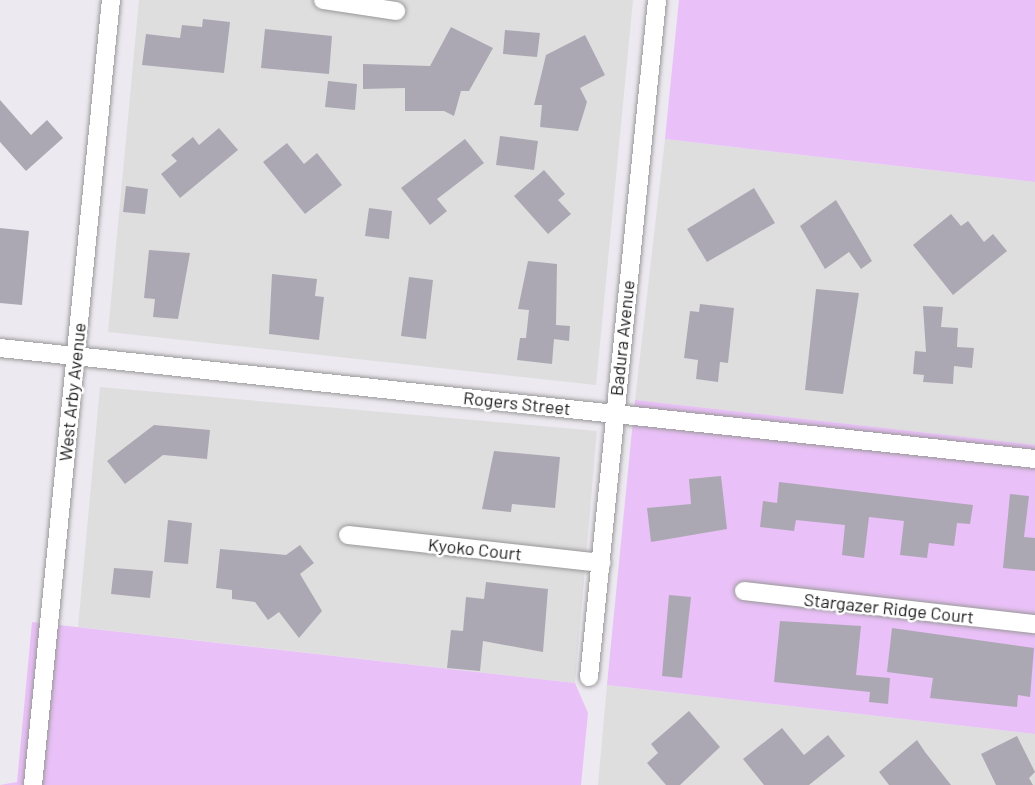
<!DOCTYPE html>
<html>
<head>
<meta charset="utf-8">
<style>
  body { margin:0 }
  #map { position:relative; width:1035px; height:785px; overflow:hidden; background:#ede9f0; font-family:Barlow,sans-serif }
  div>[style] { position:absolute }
  .residential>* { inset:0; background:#dededf }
  .sand>* { inset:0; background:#e9c0f7 }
  .building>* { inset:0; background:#aca8b3 }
  .roads { filter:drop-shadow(0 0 2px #989898) drop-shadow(0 0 2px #989898) }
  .minor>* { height:18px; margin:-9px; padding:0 9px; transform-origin:9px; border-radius:9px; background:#fff }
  span { translate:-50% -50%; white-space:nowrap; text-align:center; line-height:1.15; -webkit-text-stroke:5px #fff; paint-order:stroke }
  .street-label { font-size:18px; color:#212121 }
</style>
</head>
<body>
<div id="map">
  <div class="residential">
    <i style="clip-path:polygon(139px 0,633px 0,596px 385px,108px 332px)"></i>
    <i style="clip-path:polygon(665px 139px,1035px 182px,1035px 445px,635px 400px)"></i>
    <i style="clip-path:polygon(100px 387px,597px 431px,575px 683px,78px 627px)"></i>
    <i style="clip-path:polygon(607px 685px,1035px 734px,1035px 785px,598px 785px)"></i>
  </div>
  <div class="sand">
    <i style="clip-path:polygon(679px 0,1035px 0,1035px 182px,665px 139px)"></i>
    <i style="clip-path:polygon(635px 400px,1035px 445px,1035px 734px,607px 685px)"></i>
    <i style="clip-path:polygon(32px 622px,575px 683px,588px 713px,581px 785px,0 785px,17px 782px)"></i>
  </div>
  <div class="building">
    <i style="clip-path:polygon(203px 19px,230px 22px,224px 73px,142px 65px,146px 34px,180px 38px,182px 25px,202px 27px)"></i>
    <i style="clip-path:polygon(451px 27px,493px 48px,469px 91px,461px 91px,454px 116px,444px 111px,405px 111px,405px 88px,363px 89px,363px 64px,430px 66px)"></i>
    <i style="clip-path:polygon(265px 29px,332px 36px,329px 74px,261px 68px)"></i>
    <i style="clip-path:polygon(505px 30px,540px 33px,537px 57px,503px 54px)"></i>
    <i style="clip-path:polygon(585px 35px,605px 75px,580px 88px,587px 102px,578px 131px,540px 127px,542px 105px,534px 105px,546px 55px)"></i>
    <i style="clip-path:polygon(328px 81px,357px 84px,355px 110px,325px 107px)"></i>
    <i style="clip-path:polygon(0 100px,31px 135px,47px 120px,63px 138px,26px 171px,0 142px)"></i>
    <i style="clip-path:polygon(219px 128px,238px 150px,180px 198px,161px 174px,177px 161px,171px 155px,193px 137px,199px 145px)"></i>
    <i style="clip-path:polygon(500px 136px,538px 141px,534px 170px,496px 165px)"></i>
    <i style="clip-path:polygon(465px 139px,484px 163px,437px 199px,447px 211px,430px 225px,401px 188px)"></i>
    <i style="clip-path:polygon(287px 143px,304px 164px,317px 153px,342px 185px,305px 214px,263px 162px)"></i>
    <i style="clip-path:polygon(544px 170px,565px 194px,558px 200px,571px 214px,548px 234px,514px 196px)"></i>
    <i style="clip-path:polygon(126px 186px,148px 189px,145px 214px,123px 212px)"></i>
    <i style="clip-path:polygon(754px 188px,775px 223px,707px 262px,687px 229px)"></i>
    <i style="clip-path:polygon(836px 200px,872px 261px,861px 269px,849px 252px,825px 269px,800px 226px)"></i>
    <i style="clip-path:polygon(369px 208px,392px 211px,389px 239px,365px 236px)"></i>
    <i style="clip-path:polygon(951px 214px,961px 226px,968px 221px,984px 242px,993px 234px,1007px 251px,953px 295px,913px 245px)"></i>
    <i style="clip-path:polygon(0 228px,29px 231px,22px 305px,0 303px)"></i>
    <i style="clip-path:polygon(149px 250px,190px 253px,178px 319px,153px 317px,155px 299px,144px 298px)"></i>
    <i style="clip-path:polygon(528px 261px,557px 264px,556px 325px,570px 326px,569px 341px,554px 339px,552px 364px,517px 360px,520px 338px,526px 338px,529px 310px,518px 309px)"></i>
    <i style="clip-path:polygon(272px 274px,317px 279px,315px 296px,324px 297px,319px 340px,269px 334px)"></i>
    <i style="clip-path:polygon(409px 277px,433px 280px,426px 339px,401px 336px)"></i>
    <i style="clip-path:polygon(816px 289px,859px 293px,843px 394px,805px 390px)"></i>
    <i style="clip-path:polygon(700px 304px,734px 308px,728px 363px,720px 362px,718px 382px,696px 379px,698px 360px,684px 358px,690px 311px,699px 312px)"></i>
    <i style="clip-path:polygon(923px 306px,943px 307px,941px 327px,958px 328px,957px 347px,974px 348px,972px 368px,954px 366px,953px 384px,923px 382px,924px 375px,913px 374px,915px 351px,926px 352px)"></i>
    <i style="clip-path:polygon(154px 425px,210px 430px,207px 459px,163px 455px,125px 484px,107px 461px)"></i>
    <i style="clip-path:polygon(494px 451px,560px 457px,555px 508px,512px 504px,511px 512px,482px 509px)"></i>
    <i style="clip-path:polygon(721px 476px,727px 529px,651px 542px,647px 508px,691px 504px,689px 479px)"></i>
    <i style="clip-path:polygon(779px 482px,973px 505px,970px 524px,957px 523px,954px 546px,929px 543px,927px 558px,900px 555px,904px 521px,869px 517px,864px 558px,842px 555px,845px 525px,796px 520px,794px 531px,760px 527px,763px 501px,777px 503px)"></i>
    <i style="clip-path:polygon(1010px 494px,1029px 496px,1024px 537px,1035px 538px,1035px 571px,1003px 568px)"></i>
    <i style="clip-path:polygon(168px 520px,192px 523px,188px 564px,164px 562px)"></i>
    <i style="clip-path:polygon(300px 545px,314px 563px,300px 574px,322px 611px,299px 638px,279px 612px,268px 620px,255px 602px,232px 599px,232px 590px,216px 588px,220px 549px,286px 555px)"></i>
    <i style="clip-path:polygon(114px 568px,153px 571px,150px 598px,111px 594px)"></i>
    <i style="clip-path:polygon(486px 582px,548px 589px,543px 652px,483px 641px,480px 671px,447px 668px,451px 630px,463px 631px,466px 597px,484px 599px)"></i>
    <i style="clip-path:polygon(669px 595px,691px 597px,682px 678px,662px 676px)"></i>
    <i style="clip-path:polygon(780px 621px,861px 626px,856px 675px,890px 678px,888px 704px,869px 702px,870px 692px,774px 682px)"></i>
    <i style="clip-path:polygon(892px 628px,1034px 648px,1030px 697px,1018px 695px,1017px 707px,930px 698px,933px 678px,887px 672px)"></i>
    <i style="clip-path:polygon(689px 711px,720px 747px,680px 785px,666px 785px,647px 763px,658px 753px,651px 744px)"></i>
    <i style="clip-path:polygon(782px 728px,804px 755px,828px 735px,845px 756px,809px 785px,764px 785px,743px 759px)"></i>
    <i style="clip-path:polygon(1017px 736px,1035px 772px,1029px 778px,1033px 785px,996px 785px,981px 754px)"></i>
    <i style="clip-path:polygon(917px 740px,925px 752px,951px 785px,889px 785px,879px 772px)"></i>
  </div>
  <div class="roads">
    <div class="minor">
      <i style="left:323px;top:0;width:74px;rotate:8.6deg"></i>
      <i style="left:0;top:348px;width:1041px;rotate:6.12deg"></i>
      <i style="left:348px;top:535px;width:255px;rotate:6.3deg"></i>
      <i style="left:744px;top:591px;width:293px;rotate:6.5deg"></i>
      <i style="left:589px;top:677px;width:680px;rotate:-84.26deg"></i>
      <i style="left:33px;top:785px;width:789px;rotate:-84.33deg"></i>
    </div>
  </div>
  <div class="street-label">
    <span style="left:622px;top:338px;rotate:-84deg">Badura Avenue</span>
    <span style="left:72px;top:392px;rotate:-84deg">West Arby Avenue</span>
    <span style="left:517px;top:403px;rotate:6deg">Rogers Street</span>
    <span style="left:475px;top:549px;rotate:6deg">Kyoko Court</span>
    <span style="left:889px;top:608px;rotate:6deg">Stargazer Ridge Court</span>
  </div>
</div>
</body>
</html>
